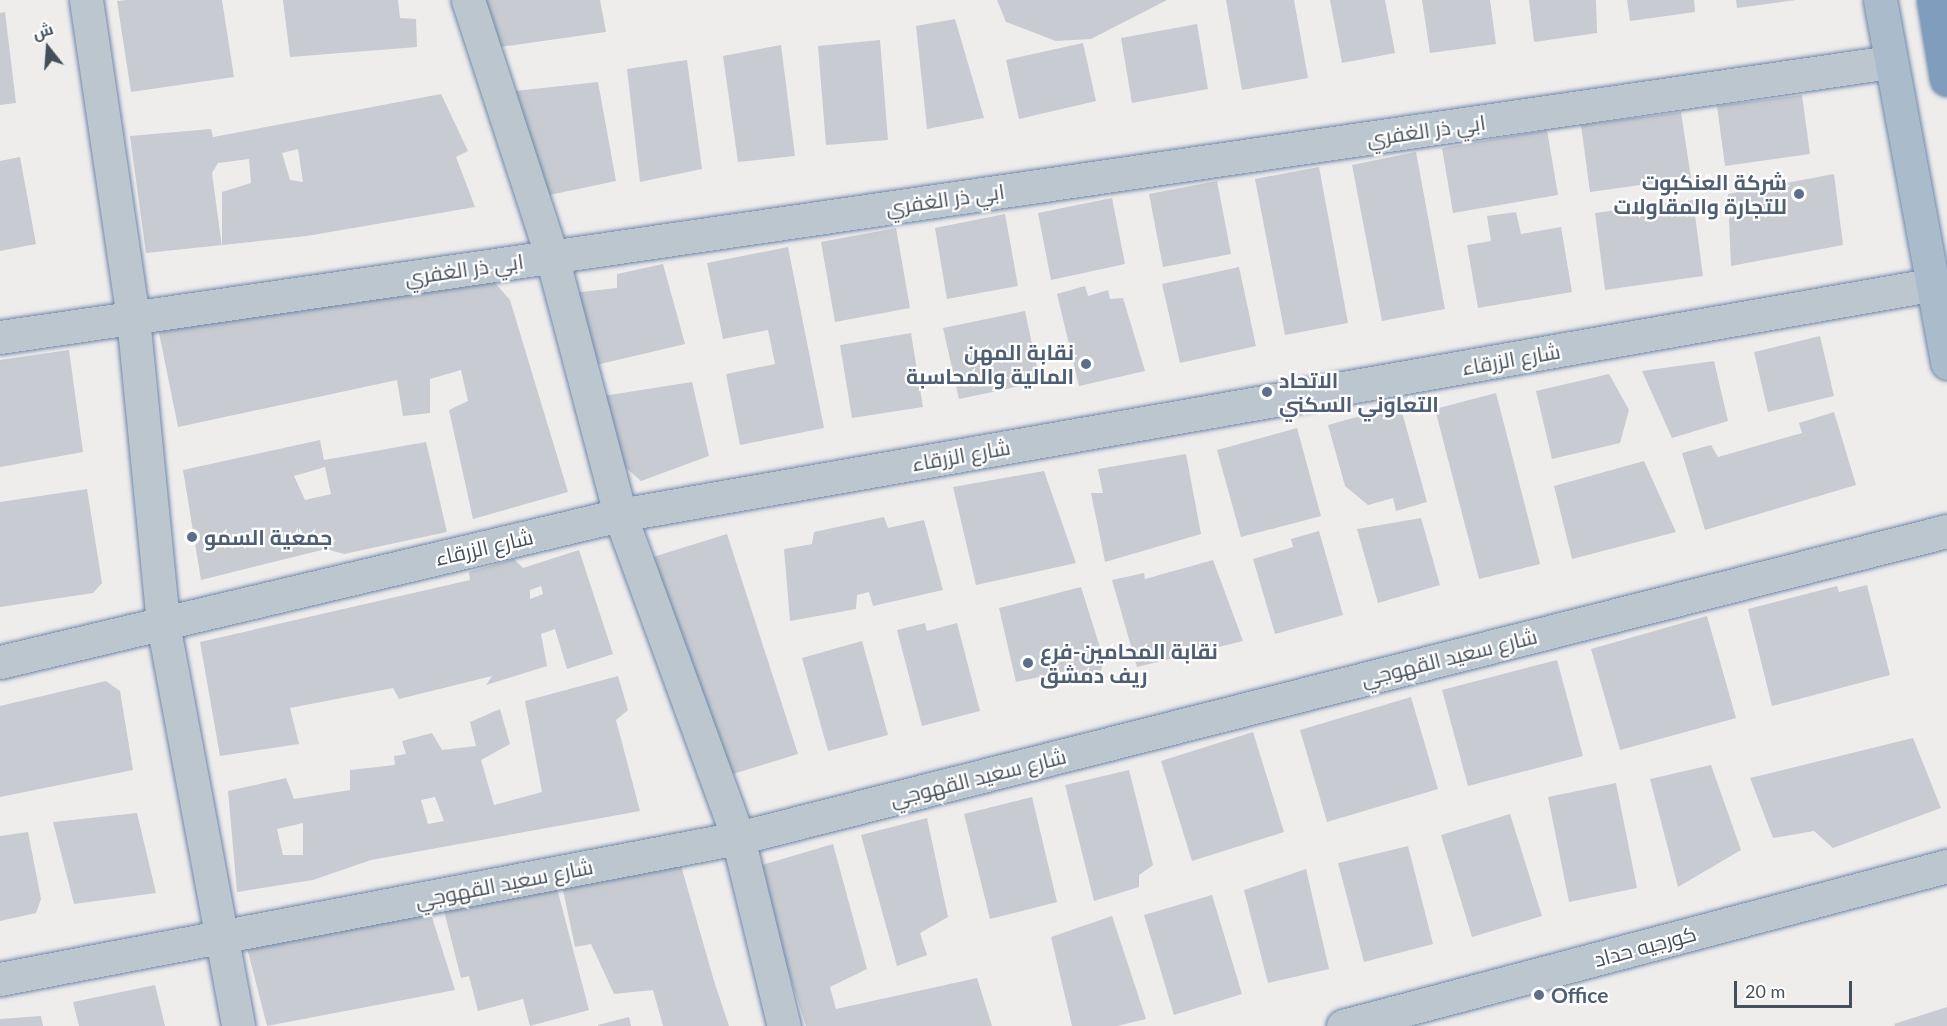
<!DOCTYPE html>
<html>
<head>
<meta charset="utf-8">
<style>
  body { margin:0 }
  #map { position:relative; width:1947px; height:1026px; overflow:hidden; background:#efecec; font-family:Lato,Cairo,sans-serif }
  div>[style] { position:absolute }
  .building>* { inset:0; background:#c8cbd1 }
  .roads { filter:drop-shadow(0 0 2px #6d88a9) drop-shadow(0 0 2px #6d88a9) }
  .minor>* { height:33px; margin:-16.5px; padding:0 16.5px; transform-origin:16.5px; border-radius:16.5px; background:#bcc6cf }
  .major>* { height:33px; margin:-16.5px; padding:0 16.5px; transform-origin:16.5px; border-radius:16.5px; background:#abc }
  .highway>* { height:33px; margin:-16.5px; padding:0 16.5px; transform-origin:16.5px; border-radius:16.5px; background:#819dbd }
  .dots>* { width:16px; height:16px; translate:-50% -50%; box-sizing:border-box; border:3px solid #fff; border-radius:50% }
  span { translate:-50% -50%; white-space:nowrap; text-align:center; line-height:1.15; -webkit-text-stroke:4.5px #fff; paint-order:stroke }
  .street-label { font-size:21px; color:#444f5a }
  .service-label { font-size:21px; color:#4e5e75; font-weight:700 }
  .right { translate:-100% -50%; text-align:right }
  .left { translate:0 -50%; text-align:left }
  .north { position:absolute; left:18px; top:18px; width:60px; height:60px; -webkit-text-stroke:4px #fff; paint-order:stroke; rotate:343deg; font-size:16px; font-weight:700; line-height:24px; text-align:center; color:#444f5a }
  .north::after { content:''; display:block; margin:auto; width:21px; height:27px; background:#444f5a; clip-path:polygon(50% 0,100% 100%,50% 72%,0 100%) }
  .scale { position:absolute; left:1734px; top:981px; width:118px; height:27px; box-sizing:border-box; border:3px solid #444f5a; border-top:0; padding-left:8px; font-size:18px; line-height:21px; white-space:nowrap; color:#444f5a; -webkit-text-stroke:4px #fff; paint-order:stroke }
</style>
</head>
<body>
<div id="map">
  <div class="building">
    <i style="clip-path:polygon(127px 0,222px 0,234px 77px,131px 92px,117px 1px)"></i>
    <i style="clip-path:polygon(283px 0,398px 0,400px 18px,416px 19px,417px 47px,290px 57px)"></i>
    <i style="clip-path:polygon(478px 0,600px 0,606px 32px,493px 48px)"></i>
    <i style="clip-path:polygon(997px 0,1167px 0,1091px 39px,1056px 41px,1006px 22px)"></i>
    <i style="clip-path:polygon(1226px 0,1294px 0,1308px 78px,1242px 90px)"></i>
    <i style="clip-path:polygon(1330px 0,1385px 0,1395px 53px,1342px 63px)"></i>
    <i style="clip-path:polygon(1422px 0,1490px 0,1496px 44px,1430px 53px)"></i>
    <i style="clip-path:polygon(1529px 0,1596px 0,1597px 33px,1534px 42px)"></i>
    <i style="clip-path:polygon(1627px 0,1694px 0,1695px 12px,1630px 21px)"></i>
    <i style="clip-path:polygon(1736px 0,1796px 0,1737px 8px)"></i>
    <i style="clip-path:polygon(5px 12px,16px 103px,0 105px,0 13px)"></i>
    <i style="clip-path:polygon(955px 19px,984px 118px,927px 129px,916px 26px)"></i>
    <i style="clip-path:polygon(1197px 24px,1208px 89px,1132px 103px,1121px 38px)"></i>
    <i style="clip-path:polygon(880px 40px,888px 140px,826px 145px,818px 46px)"></i>
    <i style="clip-path:polygon(1083px 43px,1096px 101px,1019px 119px,1006px 60px)"></i>
    <i style="clip-path:polygon(781px 45px,795px 156px,738px 162px,723px 56px)"></i>
    <i style="clip-path:polygon(687px 60px,702px 169px,640px 182px,627px 69px)"></i>
    <i style="clip-path:polygon(598px 82px,616px 181px,540px 197px,505px 92px)"></i>
    <i style="clip-path:polygon(evenodd,441px 94px,468px 151px,456px 157px,475px 207px,307px 236px,146px 253px,130px 136px,211px 129px,213px 137px,441px 94px,298px 149px,303px 182px,290px 180px,282px 153px,298px 149px,441px 94px,249px 159px,251px 183px,222px 192px,222px 247px,212px 173px,218px 163px,249px 159px)"></i>
    <i style="clip-path:polygon(1802px 95px,1810px 154px,1725px 166px,1717px 106px)"></i>
    <i style="clip-path:polygon(1681px 112px,1691px 178px,1590px 192px,1581px 125px)"></i>
    <i style="clip-path:polygon(1547px 130px,1558px 195px,1453px 213px,1442px 148px)"></i>
    <i style="clip-path:polygon(1416px 152px,1445px 309px,1382px 321px,1352px 165px)"></i>
    <i style="clip-path:polygon(20px 157px,36px 244px,0 251px,0 161px)"></i>
    <i style="clip-path:polygon(1319px 167px,1348px 323px,1285px 335px,1255px 179px)"></i>
    <i style="clip-path:polygon(1834px 174px,1843px 245px,1731px 266px,1728px 194px)"></i>
    <i style="clip-path:polygon(1217px 181px,1231px 254px,1163px 267px,1149px 194px)"></i>
    <i style="clip-path:polygon(1112px 198px,1125px 264px,1051px 280px,1038px 213px)"></i>
    <i style="clip-path:polygon(1693px 200px,1703px 276px,1605px 290px,1595px 213px)"></i>
    <i style="clip-path:polygon(1516px 212px,1521px 234px,1561px 227px,1572px 292px,1478px 308px,1467px 245px,1491px 241px,1487px 216px)"></i>
    <i style="clip-path:polygon(1005px 214px,1018px 286px,947px 299px,935px 228px)"></i>
    <i style="clip-path:polygon(896px 228px,910px 308px,835px 322px,821px 242px)"></i>
    <i style="clip-path:polygon(788px 247px,824px 428px,740px 445px,726px 374px,775px 364px,768px 330px,723px 339px,707px 263px)"></i>
    <i style="clip-path:polygon(663px 264px,685px 344px,596px 365px,571px 293px,617px 288px,617px 274px)"></i>
    <i style="clip-path:polygon(1239px 267px,1256px 346px,1180px 363px,1162px 284px)"></i>
    <i style="clip-path:polygon(488px 275px,510px 300px,568px 492px,473px 519px,449px 410px,468px 401px,461px 370px,430px 379px,430px 413px,403px 416px,397px 380px,178px 427px,158px 328px)"></i>
    <i style="clip-path:polygon(1085px 286px,1088px 296px,1108px 290px,1110px 299px,1123px 298px,1145px 371px,1079px 386px,1057px 294px)"></i>
    <i style="clip-path:polygon(1025px 311px,1040px 382px,959px 399px,943px 328px)"></i>
    <i style="clip-path:polygon(911px 333px,923px 407px,852px 418px,840px 345px)"></i>
    <i style="clip-path:polygon(1820px 336px,1834px 396px,1768px 412px,1754px 352px)"></i>
    <i style="clip-path:polygon(69px 350px,83px 452px,0 467px,0 360px)"></i>
    <i style="clip-path:polygon(1714px 361px,1728px 421px,1672px 438px,1642px 371px)"></i>
    <i style="clip-path:polygon(1609px 374px,1629px 410px,1620px 443px,1552px 459px,1536px 391px)"></i>
    <i style="clip-path:polygon(692px 382px,709px 456px,641px 481px,619px 462px,603px 396px)"></i>
    <i style="clip-path:polygon(1496px 393px,1540px 564px,1479px 579px,1435px 409px)"></i>
    <i style="clip-path:polygon(1400px 405px,1427px 502px,1396px 511px,1393px 498px,1368px 505px,1345px 486px,1328px 425px)"></i>
    <i style="clip-path:polygon(1834px 412px,1856px 485px,1705px 530px,1682px 453px,1711px 445px,1718px 457px,1802px 433px,1799px 423px)"></i>
    <i style="clip-path:polygon(1297px 428px,1321px 516px,1241px 537px,1217px 450px)"></i>
    <i style="clip-path:polygon(evenodd,320px 440px,324px 460px,426px 442px,447px 532px,344px 554px,326px 549px,201px 580px,183px 470px,320px 440px,325px 467px,331px 494px,305px 500px,294px 476px,325px 467px)"></i>
    <i style="clip-path:polygon(1186px 454px,1201px 534px,1105px 562px,1091px 493px,1103px 493px,1098px 469px)"></i>
    <i style="clip-path:polygon(1644px 461px,1676px 532px,1572px 559px,1554px 486px)"></i>
    <i style="clip-path:polygon(1044px 471px,1076px 563px,976px 585px,953px 487px)"></i>
    <i style="clip-path:polygon(87px 489px,102px 583px,93px 593px,0 607px,0 502px)"></i>
    <i style="clip-path:polygon(884px 517px,888px 528px,924px 520px,943px 590px,873px 606px,869px 592px,857px 595px,856px 609px,790px 621px,784px 549px,812px 544px,814px 532px)"></i>
    <i style="clip-path:polygon(1421px 518px,1440px 585px,1378px 603px,1357px 529px)"></i>
    <i style="clip-path:polygon(1319px 531px,1343px 615px,1275px 634px,1253px 559px,1293px 547px,1291px 539px)"></i>
    <i style="clip-path:polygon(727px 534px,798px 754px,723px 777px,653px 557px)"></i>
    <i style="clip-path:polygon(evenodd,579px 550px,613px 654px,567px 669px,555px 629px,541px 634px,547px 666px,486px 685px,492px 676px,399px 699px,393px 688px,290px 708px,299px 744px,220px 756px,200px 642px,470px 580px,469px 572px,514px 559px,523px 568px,579px 550px,541px 586px,543px 594px,530px 599px,530px 590px,541px 586px)"></i>
    <i style="clip-path:polygon(1213px 560px,1243px 641px,1137px 667px,1112px 580px,1144px 573px,1145px 579px)"></i>
    <i style="clip-path:polygon(1867px 585px,1890px 675px,1772px 706px,1748px 609px,1837px 586px,1839px 592px)"></i>
    <i style="clip-path:polygon(1081px 587px,1104px 660px,1101px 671px,1081px 682px,1072px 670px,1016px 682px,999px 608px)"></i>
    <i style="clip-path:polygon(1707px 616px,1736px 718px,1620px 750px,1591px 649px)"></i>
    <i style="clip-path:polygon(925px 623px,927px 631px,957px 623px,980px 711px,922px 726px,897px 630px)"></i>
    <i style="clip-path:polygon(862px 641px,888px 735px,828px 751px,802px 658px)"></i>
    <i style="clip-path:polygon(1557px 660px,1583px 756px,1468px 786px,1442px 690px)"></i>
    <i style="clip-path:polygon(evenodd,618px 676px,628px 710px,616px 720px,640px 811px,371px 860px,313px 880px,237px 892px,228px 791px,286px 778px,294px 799px,350px 790px,350px 770px,395px 765px,394px 756px,406px 754px,402px 741px,432px 733px,442px 750px,476px 746px,470px 722px,500px 709px,510px 744px,481px 760px,494px 805px,542px 792px,525px 701px,618px 676px,435px 797px,444px 821px,428px 824px,421px 800px,435px 797px,618px 676px,303px 823px,303px 855px,283px 855px,277px 829px,303px 823px)"></i>
    <i style="clip-path:polygon(106px 681px,120px 691px,133px 770px,0 797px,0 706px)"></i>
    <i style="clip-path:polygon(1411px 697px,1438px 789px,1327px 822px,1300px 730px)"></i>
    <i style="clip-path:polygon(1253px 732px,1284px 832px,1192px 861px,1161px 761px)"></i>
    <i style="clip-path:polygon(1913px 738px,1941px 808px,1833px 848px,1814px 831px,1773px 838px,1750px 778px)"></i>
    <i style="clip-path:polygon(1711px 765px,1741px 850px,1678px 887px,1650px 779px)"></i>
    <i style="clip-path:polygon(1129px 770px,1153px 865px,1139px 875px,1139px 887px,1094px 901px,1065px 785px)"></i>
    <i style="clip-path:polygon(1616px 783px,1637px 888px,1569px 902px,1548px 797px)"></i>
    <i style="clip-path:polygon(1032px 797px,1057px 902px,990px 919px,964px 814px)"></i>
    <i style="clip-path:polygon(137px 813px,156px 893px,74px 904px,53px 822px)"></i>
    <i style="clip-path:polygon(1510px 814px,1542px 916px,1472px 937px,1441px 835px)"></i>
    <i style="clip-path:polygon(927px 818px,948px 917px,920px 933px,927px 955px,897px 966px,861px 835px)"></i>
    <i style="clip-path:polygon(28px 832px,41px 899px,36px 913px,0 921px,0 836px)"></i>
    <i style="clip-path:polygon(833px 844px,867px 969px,830px 987px,836px 1009px,977px 978px,992px 1026px,806px 1026px,755px 867px)"></i>
    <i style="clip-path:polygon(1408px 846px,1433px 944px,1364px 962px,1338px 863px)"></i>
    <i style="clip-path:polygon(680px 862px,714px 981px,729px 1026px,663px 1026px,653px 990px,614px 994px,591px 944px,575px 947px,562px 885px)"></i>
    <i style="clip-path:polygon(1306px 869px,1329px 969px,1268px 983px,1244px 890px)"></i>
    <i style="clip-path:polygon(554px 877px,589px 1010px,530px 1026px,523px 999px,478px 1011px,469px 976px,461px 978px,443px 907px)"></i>
    <i style="clip-path:polygon(1212px 895px,1242px 994px,1174px 1015px,1144px 915px)"></i>
    <i style="clip-path:polygon(431px 914px,455px 990px,267px 1026px,247px 948px)"></i>
    <i style="clip-path:polygon(1112px 916px,1146px 1019px,1117px 1026px,1072px 1026px,1051px 937px)"></i>
    <i style="clip-path:polygon(155px 985px,165px 1026px,79px 1026px,73px 1002px)"></i>
    <i style="clip-path:polygon(1947px 1007px,1947px 1026px,1895px 1026px,1894px 1024px)"></i>
    <i style="clip-path:polygon(41px 1016px,43px 1026px,0 1026px,0 1019px)"></i>
    <i style="clip-path:polygon(629px 1017px,631px 1026px,598px 1026px,598px 1025px)"></i>
  </div>
  <div class="roads">
    <div class="minor">
      <i style="left:86px;top:0;width:320px;rotate:81.6deg"></i>
      <i style="left:133px;top:317px;width:308px;rotate:84.4deg"></i>
      <i style="left:163px;top:624px;width:409px;rotate:79.4deg"></i>
      <i style="left:468px;top:0;width:270px;rotate:71.9deg"></i>
      <i style="left:552px;top:257px;width:267px;rotate:75.2deg"></i>
      <i style="left:620px;top:515px;width:344px;rotate:69.9deg"></i>
      <i style="left:738px;top:838px;width:194px;rotate:76.3deg"></i>
      <i style="left:0;top:337px;width:1910px;rotate:-8.28deg"></i>
      <i style="left:0;top:662px;width:637px;rotate:-13.34deg"></i>
      <i style="left:620px;top:515px;width:1330px;rotate:-9.96deg"></i>
      <i style="left:0;top:979px;width:751px;rotate:-10.82deg"></i>
      <i style="left:738px;top:838px;width:1247px;rotate:-14.25deg"></i>
      <i style="left:1343px;top:1026px;width:625px;rotate:-14.84deg"></i>
    </div>
    <div class="major">
      <i style="left:1880px;top:0;width:369px;rotate:79.5deg"></i>
    </div>
    <div class="highway">
      <i style="left:1934px;top:0;width:80px;rotate:80.7deg"></i>
    </div>
  </div>
  <div class="dots">
    <i style="left:1799px;top:194px;background:#5c6f8a"></i>
    <i style="left:1086px;top:364px;background:#5c6f8a"></i>
    <i style="left:1267px;top:392px;background:#5c6f8a"></i>
    <i style="left:192px;top:537px;background:#5c6f8a"></i>
    <i style="left:1028px;top:663px;background:#5c6f8a"></i>
    <i style="left:1539px;top:995px;background:#5c6f8a"></i>
  </div>
  <div class="street-label">
    <span style="left:1426px;top:130px;rotate:-8deg">ابي ذر الغفري</span>
    <span style="left:945px;top:199px;rotate:-8deg">ابي ذر الغفري</span>
    <span style="left:464px;top:269px;rotate:-8deg">ابي ذر الغفري</span>
    <span style="left:1511px;top:359px;rotate:-10deg">شارع الزرقاء</span>
    <span style="left:961px;top:455px;rotate:-10deg">شارع الزرقاء</span>
    <span style="left:484px;top:547px;rotate:-13deg">شارع الزرقاء</span>
    <span style="left:1449px;top:657px;rotate:-14deg">شارع سعيد القهوجي</span>
    <span style="left:978px;top:777px;rotate:-14deg">شارع سعيد القهوجي</span>
    <span style="left:504px;top:883px;rotate:-11deg">شارع سعيد القهوجي</span>
    <span style="left:1645px;top:946px;rotate:-15deg">كورجيه حداد</span>
  </div>
  <div class="service-label">
    <span class="right" style="left:1787px;top:194px">شركة العنكبوت<br>للتجارة والمقاولات</span>
    <span class="right" style="left:1074px;top:364px">نقابة المهن<br>المالية والمحاسبة</span>
    <span class="left" style="left:1279px;top:392px">الاتحاد<br>التعاوني السكني</span>
    <span class="left" style="left:204px;top:537px">جمعية السمو</span>
    <span class="left" style="left:1040px;top:663px">نقابة المحامين-فرع<br>ريف دمشق</span>
    <span class="left" style="left:1551px;top:995px">Office</span>
  </div>
  <div class="north">ش</div>
  <div class="scale">20 m</div>
</div>
</body>
</html>
